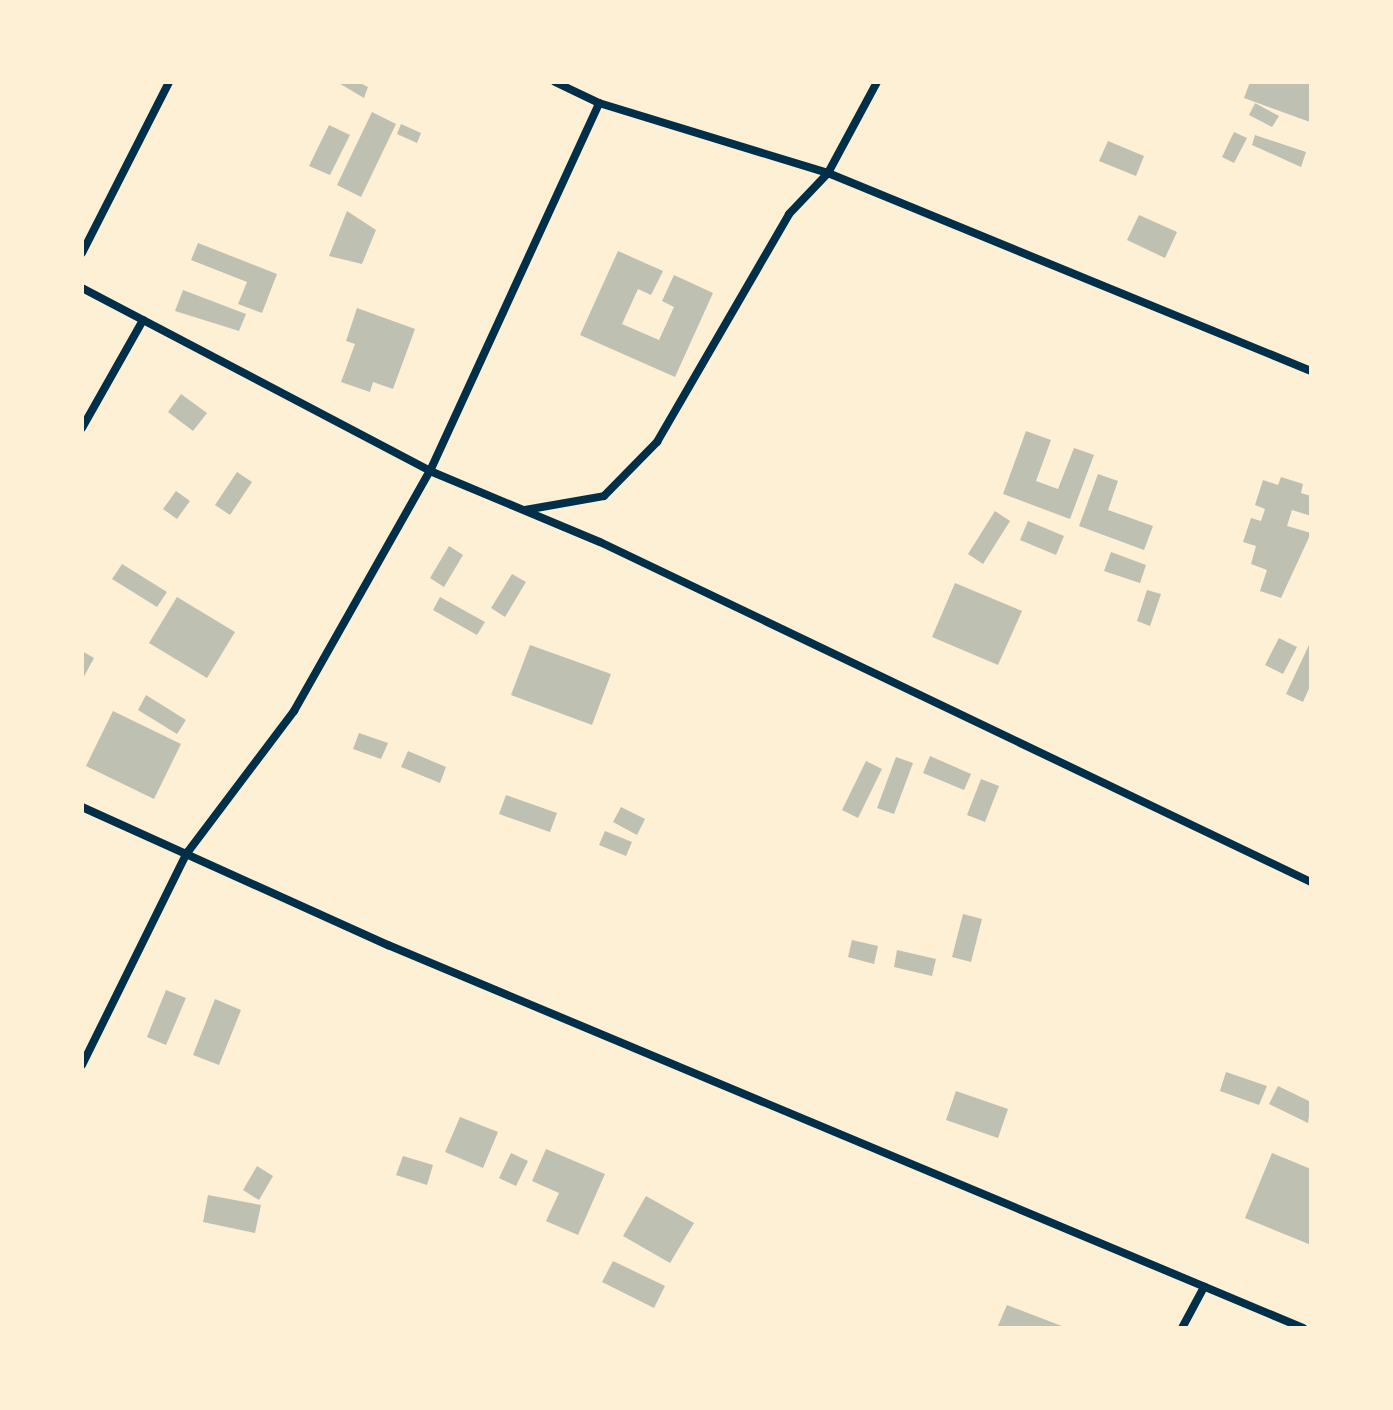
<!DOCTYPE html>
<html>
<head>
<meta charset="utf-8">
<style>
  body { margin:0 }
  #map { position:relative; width:1393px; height:1410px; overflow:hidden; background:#fdf0d5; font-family:"IBM Plex Sans",sans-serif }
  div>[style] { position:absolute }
  .building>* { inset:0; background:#bec0b2 }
  .minor>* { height:8px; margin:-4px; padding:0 4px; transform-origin:4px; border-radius:4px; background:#003049 }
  span { translate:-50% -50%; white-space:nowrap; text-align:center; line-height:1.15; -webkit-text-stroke:7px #fdf0d5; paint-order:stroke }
  .frame { position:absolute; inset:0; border:84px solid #fdf0d5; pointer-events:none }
</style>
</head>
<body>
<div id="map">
  <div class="building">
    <i style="clip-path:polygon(337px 82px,358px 82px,368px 87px,364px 98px)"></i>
    <i style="clip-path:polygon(1250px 82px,1311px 82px,1310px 122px,1244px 98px)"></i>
    <i style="clip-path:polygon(1255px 103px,1279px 116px,1272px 127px,1249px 115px)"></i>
    <i style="clip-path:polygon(372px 112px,396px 124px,361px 197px,337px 185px)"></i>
    <i style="clip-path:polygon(401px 124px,421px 133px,417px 143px,397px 134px)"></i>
    <i style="clip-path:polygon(329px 125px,350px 135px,330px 175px,309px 166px)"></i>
    <i style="clip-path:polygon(1234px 132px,1247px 138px,1234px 163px,1222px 157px)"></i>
    <i style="clip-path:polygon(1255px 135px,1306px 152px,1301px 167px,1252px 145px)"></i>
    <i style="clip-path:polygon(1108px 141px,1144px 156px,1136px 176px,1099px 161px)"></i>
    <i style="clip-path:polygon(347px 211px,376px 230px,362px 264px,329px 256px)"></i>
    <i style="clip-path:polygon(1139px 215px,1177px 232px,1165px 258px,1127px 240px)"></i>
    <i style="clip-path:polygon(198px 243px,277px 274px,262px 313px,238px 304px,247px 282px,191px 260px)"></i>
    <i style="clip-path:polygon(618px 251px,663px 271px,651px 295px,638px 289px,622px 324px,659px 340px,674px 307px,662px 301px,674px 275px,713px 293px,675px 377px,580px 335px)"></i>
    <i style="clip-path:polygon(183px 290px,246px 314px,239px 331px,175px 311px)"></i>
    <i style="clip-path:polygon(357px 308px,415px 329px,393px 389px,373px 382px,370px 392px,341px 382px,355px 344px,346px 341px)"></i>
    <i style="clip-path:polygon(181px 394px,207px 413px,193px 431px,168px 412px)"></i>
    <i style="clip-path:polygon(1026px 431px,1051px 440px,1036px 481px,1058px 489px,1074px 448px,1094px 455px,1070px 519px,1003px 494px)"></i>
    <i style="clip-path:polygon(237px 472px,252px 482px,230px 515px,215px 505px)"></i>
    <i style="clip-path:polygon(1098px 474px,1118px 481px,1108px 510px,1153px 526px,1144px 550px,1079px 526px)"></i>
    <i style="clip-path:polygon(1281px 477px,1303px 484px,1301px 493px,1311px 496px,1311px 516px,1292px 510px,1287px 526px,1311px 533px,1281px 598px,1260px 591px,1267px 570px,1251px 564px,1256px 546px,1243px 542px,1251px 518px,1261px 521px,1265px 509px,1255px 505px,1263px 480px,1278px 485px)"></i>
    <i style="clip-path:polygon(176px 491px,190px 501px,177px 519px,163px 509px)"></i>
    <i style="clip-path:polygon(995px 511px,1010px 521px,983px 564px,968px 554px)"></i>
    <i style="clip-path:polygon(1028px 521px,1064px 536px,1056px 555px,1020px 540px)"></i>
    <i style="clip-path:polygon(449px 546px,463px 555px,444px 587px,430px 578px)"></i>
    <i style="clip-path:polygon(1111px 552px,1146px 565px,1140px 583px,1104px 571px)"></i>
    <i style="clip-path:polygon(122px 564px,167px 592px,157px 607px,112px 579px)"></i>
    <i style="clip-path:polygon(512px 574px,526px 582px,505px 617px,491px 608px)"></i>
    <i style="clip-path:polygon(955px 583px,1022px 611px,998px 665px,932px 637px)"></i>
    <i style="clip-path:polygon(1147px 590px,1161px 594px,1150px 626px,1137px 621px)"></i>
    <i style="clip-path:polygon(177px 597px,235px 632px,207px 678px,149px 643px)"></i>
    <i style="clip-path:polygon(440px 597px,485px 622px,477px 635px,433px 610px)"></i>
    <i style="clip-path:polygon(1279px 638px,1297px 647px,1283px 674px,1265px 665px)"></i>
    <i style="clip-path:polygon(530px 645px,611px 674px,592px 725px,511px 695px)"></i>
    <i style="clip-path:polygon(1309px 645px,1311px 684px,1303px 702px,1286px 694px)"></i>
    <i style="clip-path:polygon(82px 651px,94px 658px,82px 680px)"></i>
    <i style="clip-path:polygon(146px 695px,186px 720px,177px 734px,138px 710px)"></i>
    <i style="clip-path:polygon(113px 711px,181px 744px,154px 799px,86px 766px)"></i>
    <i style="clip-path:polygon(359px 733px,388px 743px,381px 759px,353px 749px)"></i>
    <i style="clip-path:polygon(408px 751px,446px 767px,440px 783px,401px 767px)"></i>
    <i style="clip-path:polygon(930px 756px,971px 774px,964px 790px,923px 773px)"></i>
    <i style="clip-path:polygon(896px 757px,913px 763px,894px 814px,877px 808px)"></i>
    <i style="clip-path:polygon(866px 761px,882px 769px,858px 818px,842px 810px)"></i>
    <i style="clip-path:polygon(981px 779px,999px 786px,985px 822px,967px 815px)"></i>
    <i style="clip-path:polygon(506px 795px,557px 813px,550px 832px,499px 814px)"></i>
    <i style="clip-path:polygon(621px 807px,645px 819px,637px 835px,613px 822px)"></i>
    <i style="clip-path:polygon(605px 831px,632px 842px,626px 856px,599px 845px)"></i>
    <i style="clip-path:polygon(963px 914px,982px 919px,971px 962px,952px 957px)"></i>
    <i style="clip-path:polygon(852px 940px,878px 946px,874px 964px,848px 957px)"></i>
    <i style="clip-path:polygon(897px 950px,936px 959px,932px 976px,894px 967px)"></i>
    <i style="clip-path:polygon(166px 990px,186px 998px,166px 1045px,147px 1037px)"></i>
    <i style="clip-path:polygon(215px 999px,241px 1010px,219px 1065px,193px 1055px)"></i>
    <i style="clip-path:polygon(1226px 1072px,1267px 1086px,1259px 1105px,1220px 1091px)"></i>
    <i style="clip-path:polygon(1278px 1086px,1311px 1102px,1308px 1123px,1269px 1104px)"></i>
    <i style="clip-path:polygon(956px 1091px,1008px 1109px,998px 1138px,946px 1120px)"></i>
    <i style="clip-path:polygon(460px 1117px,498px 1132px,483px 1168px,445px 1152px)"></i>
    <i style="clip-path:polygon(546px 1149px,605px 1174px,578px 1235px,546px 1221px,559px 1193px,532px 1181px)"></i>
    <i style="clip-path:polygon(511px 1153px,528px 1161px,516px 1186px,499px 1178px)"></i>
    <i style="clip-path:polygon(1272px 1153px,1311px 1169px,1311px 1245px,1245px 1218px)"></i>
    <i style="clip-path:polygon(403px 1156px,433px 1165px,427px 1185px,396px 1175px)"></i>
    <i style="clip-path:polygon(257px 1166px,273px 1176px,259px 1200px,243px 1190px)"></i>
    <i style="clip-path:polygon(208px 1195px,261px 1205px,255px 1233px,203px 1222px)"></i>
    <i style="clip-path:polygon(646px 1196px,694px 1223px,670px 1263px,623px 1236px)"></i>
    <i style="clip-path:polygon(613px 1261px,665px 1286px,654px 1308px,602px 1282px)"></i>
    <i style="clip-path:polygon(1007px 1305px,1067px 1328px,997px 1328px)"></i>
  </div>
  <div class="minor">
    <i style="left:555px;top:82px;width:49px;rotate:25.5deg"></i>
    <i style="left:599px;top:103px;width:239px;rotate:17deg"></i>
    <i style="left:828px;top:173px;width:522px;rotate:22.29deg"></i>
    <i style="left:82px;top:253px;width:192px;rotate:-63deg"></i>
    <i style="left:82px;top:288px;width:393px;rotate:27.7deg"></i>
    <i style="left:430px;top:471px;width:184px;rotate:22.7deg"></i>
    <i style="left:600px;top:542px;width:788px;rotate:25.56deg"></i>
    <i style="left:82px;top:428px;width:124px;rotate:-60.5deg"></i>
    <i style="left:525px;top:510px;width:80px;rotate:-10deg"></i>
    <i style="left:604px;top:496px;width:76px;rotate:-45.5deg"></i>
    <i style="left:657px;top:442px;width:263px;rotate:-59.9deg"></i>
    <i style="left:789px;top:214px;width:57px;rotate:-46.4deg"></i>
    <i style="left:828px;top:173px;width:103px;rotate:-61.7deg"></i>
    <i style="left:82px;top:807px;width:336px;rotate:24.3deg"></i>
    <i style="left:388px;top:945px;width:992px;rotate:22.71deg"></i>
    <i style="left:82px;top:1065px;width:237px;rotate:-63.7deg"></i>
    <i style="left:187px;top:853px;width:178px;rotate:-53deg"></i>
    <i style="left:294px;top:711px;width:276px;rotate:-60.5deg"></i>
    <i style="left:430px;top:471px;width:405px;rotate:-65.3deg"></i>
    <i style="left:1182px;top:1328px;width:47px;rotate:-61.8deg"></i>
  </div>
  <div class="frame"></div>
</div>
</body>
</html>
